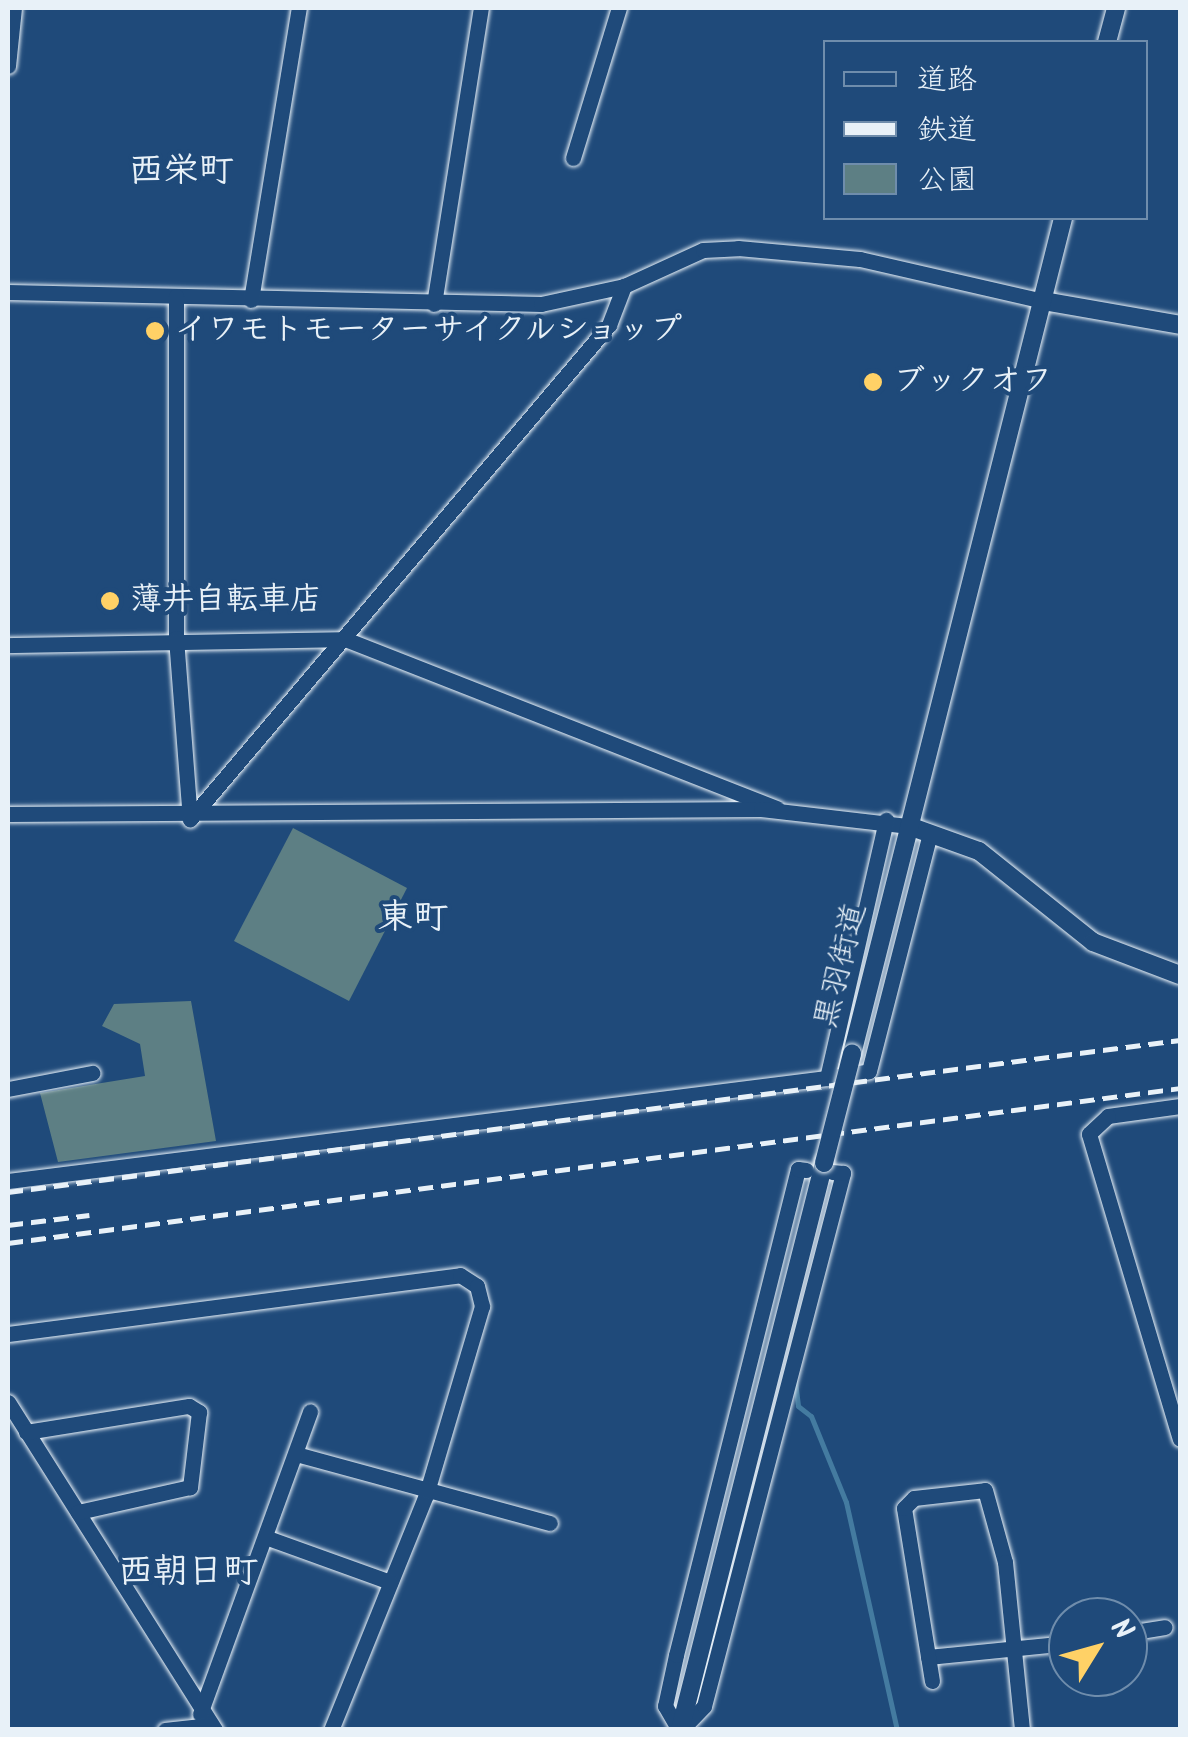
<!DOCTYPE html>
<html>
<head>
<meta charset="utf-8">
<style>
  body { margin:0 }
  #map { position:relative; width:1188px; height:1737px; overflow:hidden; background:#1f4a7a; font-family:Kalam,"Klee One",sans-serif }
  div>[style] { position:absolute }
  .green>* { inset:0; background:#5d7f84 }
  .stream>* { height:5px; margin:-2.5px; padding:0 2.5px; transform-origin:2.5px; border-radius:2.5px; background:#447ba0 }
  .roads { filter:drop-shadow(0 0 2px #e8f1f8) drop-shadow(0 0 2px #e8f1f8) }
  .minor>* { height:15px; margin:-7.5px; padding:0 7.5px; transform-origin:7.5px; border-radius:7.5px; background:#1f4a7a }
  .tertiary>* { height:18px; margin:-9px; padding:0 9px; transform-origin:9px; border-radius:9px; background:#1f4a7a }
  .rail>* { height:5px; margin-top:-2.5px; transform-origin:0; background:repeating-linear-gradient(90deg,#e8f1f8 0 15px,transparent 0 23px) }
  .bridges { filter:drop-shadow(0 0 2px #e8f1f8) drop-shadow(0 0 2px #e8f1f8) }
  .tertiary-bridge>* { height:18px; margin:-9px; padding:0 9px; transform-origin:9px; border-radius:9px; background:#1f4a7a }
  .dots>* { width:28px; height:28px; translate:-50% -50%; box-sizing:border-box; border:5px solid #1f4a7a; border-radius:50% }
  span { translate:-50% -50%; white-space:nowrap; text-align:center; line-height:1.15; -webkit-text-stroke:8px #1f4a7a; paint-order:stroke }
  .poi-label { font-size:32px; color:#e8f1f8; font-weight:700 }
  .left { translate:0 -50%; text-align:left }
  .street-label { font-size:32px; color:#e8f1f8 }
  .neighbourhood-label { font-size:35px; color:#e8f1f8; font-weight:700 }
  .frame { position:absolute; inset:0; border:10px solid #e8f1f8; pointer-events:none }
  .legend { position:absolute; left:823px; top:40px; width:325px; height:180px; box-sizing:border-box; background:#1f4a7a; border:2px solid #6f8dac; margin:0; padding:12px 18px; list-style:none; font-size:30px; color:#e8f1f8 }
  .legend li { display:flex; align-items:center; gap:20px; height:50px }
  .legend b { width:50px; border:2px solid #6f8dac }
  .north { position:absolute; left:1048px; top:1597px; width:100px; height:100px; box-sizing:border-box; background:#1f4a7a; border:2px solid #6f8dac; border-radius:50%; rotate:53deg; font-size:28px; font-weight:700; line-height:40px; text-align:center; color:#e8f1f8 }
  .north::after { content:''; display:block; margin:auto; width:35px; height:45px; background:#ffd166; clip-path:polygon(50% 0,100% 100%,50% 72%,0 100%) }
</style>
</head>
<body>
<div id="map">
  <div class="green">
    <i style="clip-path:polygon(293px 828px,407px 888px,349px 1001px,234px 941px)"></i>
    <i style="clip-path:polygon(191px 1001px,216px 1141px,58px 1162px,40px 1093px,145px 1076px,140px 1044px,102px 1026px,114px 1004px)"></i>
  </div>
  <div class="stream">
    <i style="left:795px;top:1381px;width:25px;rotate:83deg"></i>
    <i style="left:798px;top:1406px;width:16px;rotate:38deg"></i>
    <i style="left:811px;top:1416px;width:93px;rotate:67.9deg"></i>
    <i style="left:846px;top:1502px;width:234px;rotate:77.4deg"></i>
  </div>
  <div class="roads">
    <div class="minor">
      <i style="left:8px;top:66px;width:58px;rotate:-84.1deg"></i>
      <i style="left:573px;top:158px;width:157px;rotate:-73deg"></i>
      <i style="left:8px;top:292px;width:533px;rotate:1.29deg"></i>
      <i style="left:541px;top:304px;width:85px;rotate:-12.2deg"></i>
      <i style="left:624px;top:286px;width:87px;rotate:-24.5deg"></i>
      <i style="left:703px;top:250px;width:35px;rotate:-3deg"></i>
      <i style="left:738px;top:248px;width:122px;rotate:5.2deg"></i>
      <i style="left:860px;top:259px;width:188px;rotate:12.9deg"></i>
      <i style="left:176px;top:296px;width:342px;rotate:90deg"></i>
      <i style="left:176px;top:638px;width:182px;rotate:85.6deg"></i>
      <i style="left:251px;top:300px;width:296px;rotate:-80.7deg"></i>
      <i style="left:434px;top:304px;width:300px;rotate:-81deg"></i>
      <i style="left:8px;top:645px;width:337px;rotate:-1deg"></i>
      <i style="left:345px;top:639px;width:464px;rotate:21.4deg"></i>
      <i style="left:8px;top:814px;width:753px;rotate:-0.38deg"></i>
      <i style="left:761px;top:809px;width:149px;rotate:6.6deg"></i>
      <i style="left:190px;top:819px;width:648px;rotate:-49.7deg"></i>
      <i style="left:609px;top:325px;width:42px;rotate:-69deg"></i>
      <i style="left:839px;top:1076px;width:30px;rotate:-9deg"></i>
      <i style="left:869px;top:1071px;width:246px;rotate:-75.6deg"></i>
      <i style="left:8px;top:1089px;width:86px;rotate:-10.8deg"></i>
      <i style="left:1180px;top:1106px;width:73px;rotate:172.1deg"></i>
      <i style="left:1108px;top:1116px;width:26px;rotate:137deg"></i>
      <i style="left:1089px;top:1134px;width:318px;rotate:73.4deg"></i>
      <i style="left:8px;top:1181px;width:825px;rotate:-7.17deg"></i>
      <i style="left:827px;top:1078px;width:265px;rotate:-77.1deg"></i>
      <i style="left:8px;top:1334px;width:456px;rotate:-7.4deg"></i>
      <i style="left:460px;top:1275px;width:20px;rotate:33deg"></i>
      <i style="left:477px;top:1286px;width:21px;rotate:76deg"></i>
      <i style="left:482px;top:1306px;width:197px;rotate:106.5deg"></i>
      <i style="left:426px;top:1495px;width:253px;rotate:112deg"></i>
      <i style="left:8px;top:1402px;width:388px;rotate:57.7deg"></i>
      <i style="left:26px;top:1432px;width:165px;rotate:-9.1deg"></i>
      <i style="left:189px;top:1406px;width:12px;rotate:31deg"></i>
      <i style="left:199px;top:1412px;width:76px;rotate:96.8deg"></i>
      <i style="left:190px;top:1487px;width:115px;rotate:167.4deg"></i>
      <i style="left:296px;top:1454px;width:263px;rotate:15.2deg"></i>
      <i style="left:268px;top:1538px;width:130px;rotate:19.8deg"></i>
      <i style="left:1128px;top:1633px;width:37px;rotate:-9deg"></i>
      <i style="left:928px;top:1657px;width:141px;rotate:-5.7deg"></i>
      <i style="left:932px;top:1681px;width:175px;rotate:-99.2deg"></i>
      <i style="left:904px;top:1508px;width:14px;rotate:-45deg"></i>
      <i style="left:914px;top:1498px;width:71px;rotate:-6.4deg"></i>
      <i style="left:985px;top:1490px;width:75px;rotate:74.5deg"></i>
      <i style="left:1005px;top:1562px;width:169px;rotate:84.2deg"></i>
      <i style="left:200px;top:1714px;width:322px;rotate:-70deg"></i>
      <i style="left:165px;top:1730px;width:45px;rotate:-6.3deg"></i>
      <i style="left:679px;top:1730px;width:28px;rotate:-120deg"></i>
      <i style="left:665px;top:1706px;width:52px;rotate:-77.8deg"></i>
      <i style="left:676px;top:1655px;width:501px;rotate:-75.91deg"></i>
      <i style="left:798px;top:1169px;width:8px;rotate:7deg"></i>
      <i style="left:681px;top:1730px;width:33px;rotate:-46deg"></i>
      <i style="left:704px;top:1706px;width:551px;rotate:-75.38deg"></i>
      <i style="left:843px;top:1173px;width:11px;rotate:-175deg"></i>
    </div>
    <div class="tertiary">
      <i style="left:1107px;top:42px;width:35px;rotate:-75deg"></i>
      <i style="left:1043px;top:301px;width:139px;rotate:9.9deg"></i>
      <i style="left:909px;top:826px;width:74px;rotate:19.7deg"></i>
      <i style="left:979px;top:851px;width:146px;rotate:38.6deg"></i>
      <i style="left:1093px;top:942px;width:93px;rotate:20.8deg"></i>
      <i style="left:852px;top:1054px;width:862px;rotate:-75.83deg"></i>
      <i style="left:680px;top:1730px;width:585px;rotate:-75.75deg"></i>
    </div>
  </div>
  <div class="rail">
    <i style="left:8px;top:1192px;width:1182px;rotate:-7.39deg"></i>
    <i style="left:8px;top:1225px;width:82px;rotate:-7deg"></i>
    <i style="left:8px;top:1243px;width:1182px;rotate:-7.53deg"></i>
  </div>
  <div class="bridges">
    <div class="tertiary-bridge">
      <i style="left:824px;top:1163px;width:113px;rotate:-75.6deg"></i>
    </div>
  </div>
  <div class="dots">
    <i style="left:155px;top:331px;background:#ffd166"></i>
    <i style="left:873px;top:382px;background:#ffd166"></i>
    <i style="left:110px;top:601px;background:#ffd166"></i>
  </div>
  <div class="poi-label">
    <span class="left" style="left:175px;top:331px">イワモトモーターサイクルショップ</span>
    <span class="left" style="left:893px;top:382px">ブックオフ</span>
    <span class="left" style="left:130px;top:601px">薄井自転車店</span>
  </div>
  <div class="street-label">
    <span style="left:842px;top:966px;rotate:-76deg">黒羽街道</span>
  </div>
  <div class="neighbourhood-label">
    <span style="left:181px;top:172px">西栄町</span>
    <span style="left:413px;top:919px">東町</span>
    <span style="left:188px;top:1573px">西朝日町</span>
  </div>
  <div class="frame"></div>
  <ul class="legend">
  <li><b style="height:12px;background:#1f4a7a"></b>道路</li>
  <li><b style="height:12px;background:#e8f1f8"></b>鉄道</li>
  <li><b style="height:28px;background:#5d7f84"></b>公園</li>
  </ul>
  <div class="north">N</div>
</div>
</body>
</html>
